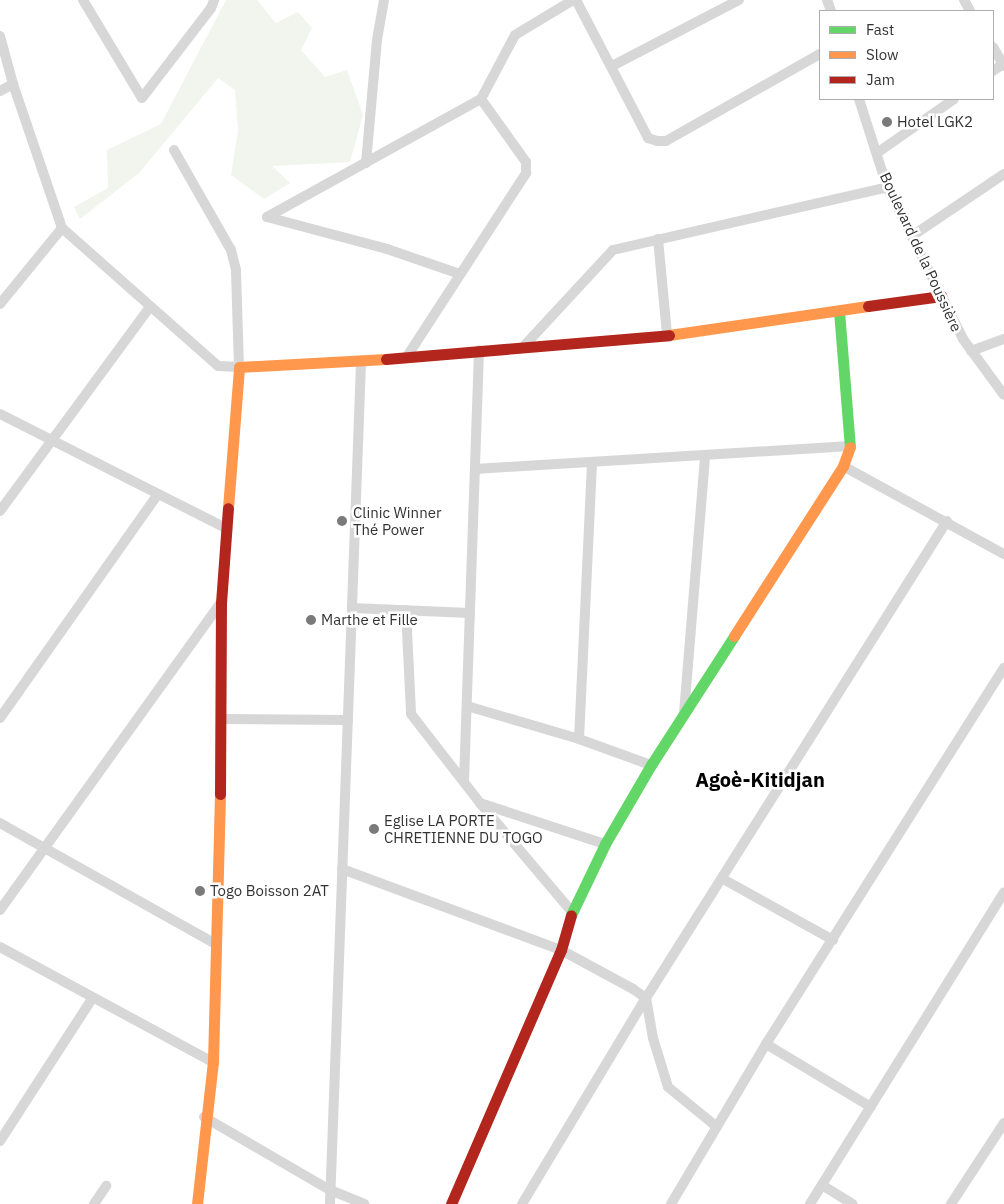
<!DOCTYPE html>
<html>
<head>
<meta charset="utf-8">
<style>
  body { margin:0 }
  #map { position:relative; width:1004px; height:1204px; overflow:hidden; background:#fff; font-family:"IBM Plex Sans",sans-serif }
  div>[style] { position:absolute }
  .green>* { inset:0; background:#f1f5ed }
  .street>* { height:10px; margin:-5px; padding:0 5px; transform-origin:5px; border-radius:5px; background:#d7d7d7 }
  .fast>* { height:11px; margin:-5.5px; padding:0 5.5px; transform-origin:5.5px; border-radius:5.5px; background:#63d668 }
  .slow>* { height:11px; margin:-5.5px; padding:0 5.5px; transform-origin:5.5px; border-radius:5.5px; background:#ff974d }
  .jam>* { height:11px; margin:-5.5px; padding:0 5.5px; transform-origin:5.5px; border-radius:5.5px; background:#b3261e }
  .dots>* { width:14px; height:14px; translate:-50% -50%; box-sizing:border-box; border:2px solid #fff; border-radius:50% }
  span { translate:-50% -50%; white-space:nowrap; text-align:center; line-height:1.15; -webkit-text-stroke:5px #fff; paint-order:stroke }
  .poi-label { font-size:15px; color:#333 }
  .left { translate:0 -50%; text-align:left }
  .street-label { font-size:15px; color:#333 }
  .district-label { font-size:20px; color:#000; font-weight:700 }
  .legend { position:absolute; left:819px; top:10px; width:175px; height:90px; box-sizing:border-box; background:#fff; border:1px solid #adadad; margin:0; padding:6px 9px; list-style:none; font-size:15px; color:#333 }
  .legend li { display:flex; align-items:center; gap:10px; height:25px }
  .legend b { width:25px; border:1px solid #adadad }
</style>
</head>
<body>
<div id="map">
  <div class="green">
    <i style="clip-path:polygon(226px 0,257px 0,276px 23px,298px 12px,312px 28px,301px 50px,325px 77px,347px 70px,363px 115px,350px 162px,272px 166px,290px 183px,264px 199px,231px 175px,238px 130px,235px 90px,218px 78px,139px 173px,80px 219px,74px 207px,108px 188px,107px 150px,161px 124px)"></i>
  </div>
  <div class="street">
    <i style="left:83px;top:0;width:114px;rotate:59deg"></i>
    <i style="left:142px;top:98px;width:113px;rotate:-52.5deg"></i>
    <i style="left:211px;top:8px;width:9px;rotate:-69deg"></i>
    <i style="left:576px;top:0;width:156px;rotate:62.4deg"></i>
    <i style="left:648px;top:138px;width:9px;rotate:18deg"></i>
    <i style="left:657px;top:141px;width:9px"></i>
    <i style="left:666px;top:141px;width:177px;rotate:-29.5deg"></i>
    <i style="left:827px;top:0;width:12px;rotate:70deg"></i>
    <i style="left:964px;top:0;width:13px;rotate:61deg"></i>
    <i style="left:0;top:36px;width:50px;rotate:74.8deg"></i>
    <i style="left:13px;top:84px;width:152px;rotate:71.2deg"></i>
    <i style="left:62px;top:228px;width:208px;rotate:41.5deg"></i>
    <i style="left:218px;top:366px;width:21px;rotate:3deg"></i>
    <i style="left:239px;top:367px;width:97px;rotate:-91.8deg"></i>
    <i style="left:236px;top:270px;width:21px;rotate:-104deg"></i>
    <i style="left:231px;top:250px;width:115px;rotate:-119.7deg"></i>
    <i style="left:993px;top:47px;width:22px;rotate:60deg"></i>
    <i style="left:612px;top:66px;width:143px;rotate:-27.5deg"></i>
    <i style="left:993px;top:71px;width:12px;rotate:-35deg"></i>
    <i style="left:0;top:91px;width:15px;rotate:-28deg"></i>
    <i style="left:859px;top:99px;width:92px;rotate:72.3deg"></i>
    <i style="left:887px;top:187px;width:170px;rotate:63.4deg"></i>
    <i style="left:963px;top:339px;width:69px;rotate:53.8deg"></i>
    <i style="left:877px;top:153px;width:94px;rotate:-35deg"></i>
    <i style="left:366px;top:163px;width:123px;rotate:-84.9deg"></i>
    <i style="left:377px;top:40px;width:41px;rotate:-80.1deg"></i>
    <i style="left:267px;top:217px;width:244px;rotate:-28.9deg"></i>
    <i style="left:481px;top:99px;width:72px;rotate:-62deg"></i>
    <i style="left:515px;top:35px;width:68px;rotate:-31.1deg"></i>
    <i style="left:267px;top:217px;width:124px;rotate:14.9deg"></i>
    <i style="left:387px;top:249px;width:77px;rotate:18.9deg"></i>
    <i style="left:912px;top:236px;width:111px;rotate:-34deg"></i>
    <i style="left:658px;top:239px;width:96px;rotate:84.6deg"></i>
    <i style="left:0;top:304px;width:98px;rotate:-50.8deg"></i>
    <i style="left:524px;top:346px;width:131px;rotate:-47.2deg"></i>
    <i style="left:613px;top:250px;width:281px;rotate:-12.9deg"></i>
    <i style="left:971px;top:351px;width:35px;rotate:-20deg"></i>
    <i style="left:406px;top:358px;width:221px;rotate:-57deg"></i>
    <i style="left:526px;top:173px;width:11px;rotate:-90deg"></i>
    <i style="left:526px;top:162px;width:77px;rotate:-125.5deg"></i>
    <i style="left:0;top:414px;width:255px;rotate:26.8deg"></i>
    <i style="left:843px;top:466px;width:183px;rotate:28.7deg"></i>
    <i style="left:475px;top:469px;width:376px;rotate:-3.5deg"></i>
    <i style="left:0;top:511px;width:253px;rotate:-53.7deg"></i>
    <i style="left:352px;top:608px;width:118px;rotate:2.4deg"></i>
    <i style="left:406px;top:610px;width:104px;rotate:87.2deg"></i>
    <i style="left:411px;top:714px;width:113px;rotate:52.2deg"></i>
    <i style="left:480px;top:803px;width:143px;rotate:49.8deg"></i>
    <i style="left:467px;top:706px;width:117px;rotate:16.4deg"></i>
    <i style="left:579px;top:739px;width:77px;rotate:19.9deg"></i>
    <i style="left:684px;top:713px;width:257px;rotate:-85.3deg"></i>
    <i style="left:0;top:718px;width:274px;rotate:-54.8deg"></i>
    <i style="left:222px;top:719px;width:126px;rotate:0.5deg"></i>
    <i style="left:579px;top:739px;width:276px;rotate:-87.3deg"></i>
    <i style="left:464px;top:781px;width:431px;rotate:-88deg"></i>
    <i style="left:480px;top:803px;width:132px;rotate:18.2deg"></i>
    <i style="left:0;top:823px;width:245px;rotate:29.3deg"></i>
    <i style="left:342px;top:869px;width:233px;rotate:20.3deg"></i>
    <i style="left:561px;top:950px;width:82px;rotate:28.4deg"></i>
    <i style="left:633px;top:989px;width:16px;rotate:35deg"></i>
    <i style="left:646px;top:998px;width:41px;rotate:80.1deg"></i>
    <i style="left:653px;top:1038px;width:51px;rotate:73deg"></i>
    <i style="left:668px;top:1087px;width:63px;rotate:39.2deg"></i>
    <i style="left:723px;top:879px;width:126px;rotate:29deg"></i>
    <i style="left:0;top:910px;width:378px;rotate:-54.3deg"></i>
    <i style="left:0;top:947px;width:242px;rotate:28.4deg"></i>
    <i style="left:766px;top:1044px;width:122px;rotate:31deg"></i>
    <i style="left:204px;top:1117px;width:146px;rotate:30.1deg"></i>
    <i style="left:330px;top:1190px;width:37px;rotate:22deg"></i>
    <i style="left:0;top:1141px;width:171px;rotate:-57.1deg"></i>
    <i style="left:822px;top:1185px;width:36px;rotate:32deg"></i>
    <i style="left:94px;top:1204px;width:22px;rotate:-56deg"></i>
    <i style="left:330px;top:1204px;width:844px;rotate:-87.89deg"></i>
    <i style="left:522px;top:1204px;width:240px;rotate:-59deg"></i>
    <i style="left:646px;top:998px;width:564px;rotate:-57.75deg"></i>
    <i style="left:671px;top:1204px;width:186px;rotate:-59.3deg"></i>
    <i style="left:766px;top:1044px;width:445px;rotate:-57.7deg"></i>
    <i style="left:810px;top:1204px;width:367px;rotate:-58.1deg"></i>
    <i style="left:951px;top:1204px;width:97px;rotate:-56.8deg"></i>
  </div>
  <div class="fast">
    <i style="left:839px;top:311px;width:136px;rotate:85.4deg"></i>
    <i style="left:571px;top:915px;width:79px;rotate:-64.4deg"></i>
    <i style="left:605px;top:844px;width:91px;rotate:-59.8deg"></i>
    <i style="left:651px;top:765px;width:153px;rotate:-57.2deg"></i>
  </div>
  <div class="slow">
    <i style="left:669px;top:335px;width:201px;rotate:-8.3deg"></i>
    <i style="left:228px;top:508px;width:141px;rotate:-85.5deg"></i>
    <i style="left:239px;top:367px;width:147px;rotate:-3.1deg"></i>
    <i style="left:734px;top:636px;width:202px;rotate:-57.3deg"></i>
    <i style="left:843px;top:466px;width:20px;rotate:-70deg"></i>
    <i style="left:197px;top:1204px;width:143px;rotate:-83.6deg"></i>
    <i style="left:213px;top:1062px;width:268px;rotate:-88.5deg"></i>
  </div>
  <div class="jam">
    <i style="left:868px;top:306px;width:74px;rotate:-7.8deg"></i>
    <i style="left:386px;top:359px;width:284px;rotate:-4.8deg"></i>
    <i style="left:220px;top:794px;width:191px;rotate:-89.7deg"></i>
    <i style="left:221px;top:603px;width:95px;rotate:-85.8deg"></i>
    <i style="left:451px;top:1204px;width:277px;rotate:-66.6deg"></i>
    <i style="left:561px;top:950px;width:36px;rotate:-74deg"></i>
  </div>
  <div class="dots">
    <i style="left:887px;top:122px;background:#7a7a7a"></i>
    <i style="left:342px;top:521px;background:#7a7a7a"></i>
    <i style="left:311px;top:620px;background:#7a7a7a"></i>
    <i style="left:374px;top:829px;background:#7a7a7a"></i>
    <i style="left:200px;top:891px;background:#7a7a7a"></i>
  </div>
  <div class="poi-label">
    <span class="left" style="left:897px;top:122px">Hotel LGK2</span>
    <span class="left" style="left:353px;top:521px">Clinic Winner<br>Thé Power</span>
    <span class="left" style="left:321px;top:620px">Marthe et Fille</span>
    <span class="left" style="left:384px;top:829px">Eglise LA PORTE<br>CHRETIENNE DU TOGO</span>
    <span class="left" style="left:210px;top:891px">Togo Boisson 2AT</span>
  </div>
  <div class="street-label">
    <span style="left:921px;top:252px;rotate:65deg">Boulevard de la Poussière</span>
  </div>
  <div class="district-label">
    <span style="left:760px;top:779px">Agoè-Kitidjan</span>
  </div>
  <ul class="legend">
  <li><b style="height:6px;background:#63d668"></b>Fast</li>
  <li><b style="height:6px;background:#ff974d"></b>Slow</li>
  <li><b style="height:6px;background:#b3261e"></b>Jam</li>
  </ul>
</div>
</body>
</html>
